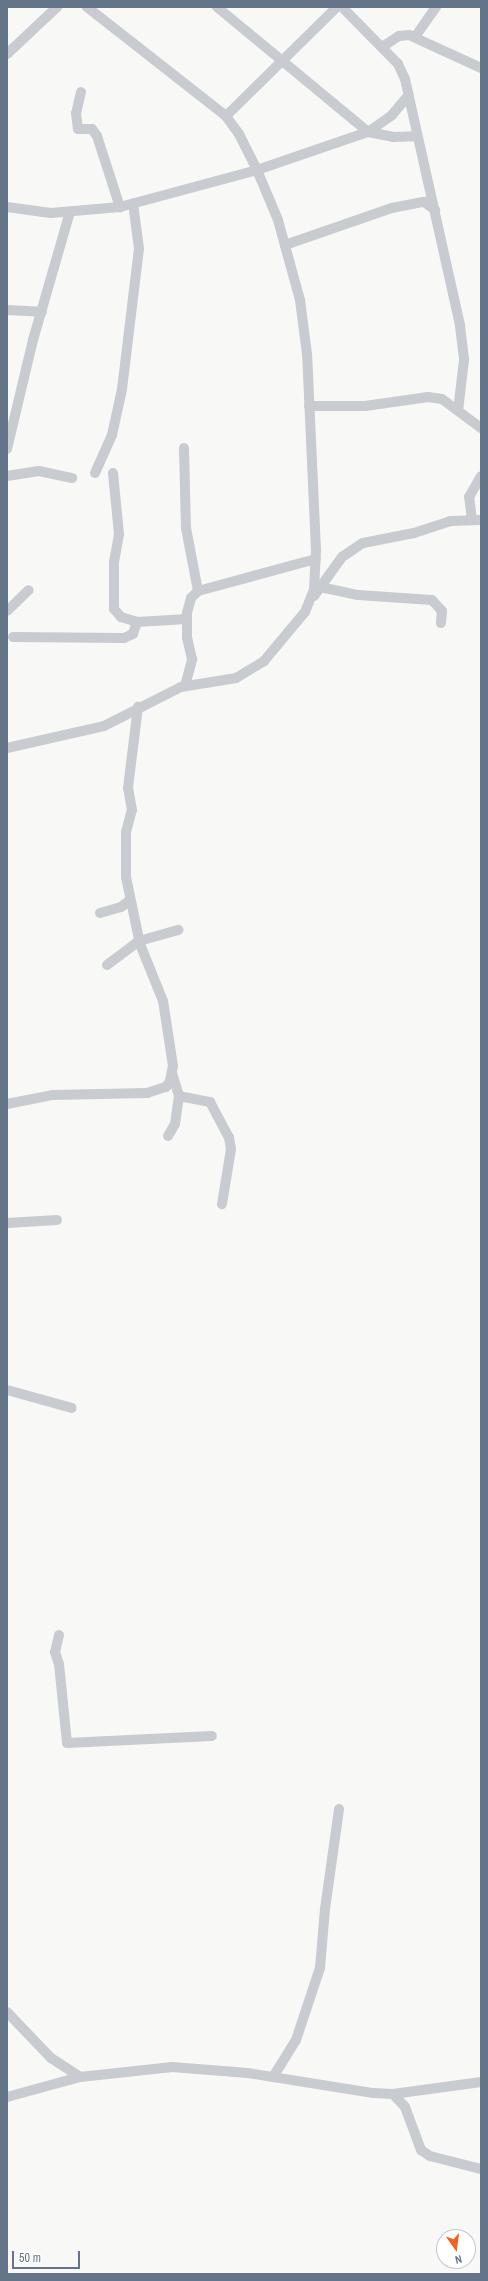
<!DOCTYPE html>
<html>
<head>
<meta charset="utf-8">
<style>
  body { margin:0 }
  #map { position:relative; width:488px; height:2281px; overflow:hidden; background:#f8f9f6; font-family:"Archivo Narrow",sans-serif }
  div>[style] { position:absolute }
  .street>* { height:10px; margin:-5px; padding:0 5px; transform-origin:5px; border-radius:5px; background:#c8cbcf }
  span { translate:-50% -50%; white-space:nowrap; text-align:center; line-height:1.15; -webkit-text-stroke:4px #fff; paint-order:stroke }
  .frame { position:absolute; inset:0; border:8px solid #657589; pointer-events:none }
  .north { position:absolute; left:436px; top:2229px; width:40px; height:40px; box-sizing:border-box; background:#fff; border:1px solid #c1c8d0; border-radius:50%; rotate:166deg; font-size:11px; font-weight:700; line-height:16px; text-align:center; color:#657589 }
  .north::after { content:''; display:block; margin:auto; width:14px; height:18px; background:#ef651f; clip-path:polygon(50% 0,100% 100%,50% 72%,0 100%) }
  .scale { position:absolute; left:12px; top:2251px; width:68px; height:18px; box-sizing:border-box; border:2px solid #657589; border-top:0; padding-left:5px; font-size:12px; line-height:14px; white-space:nowrap; color:#657589; -webkit-text-stroke:3px #fff; paint-order:stroke }
</style>
</head>
<body>
<div id="map">
  <div class="street">
    <i style="left:217px;top:7px;width:196px;rotate:39.6deg"></i>
    <i style="left:368px;top:132px;width:25px;rotate:11deg"></i>
    <i style="left:393px;top:137px;width:23px;rotate:-2deg"></i>
    <i style="left:342px;top:7px;width:80px;rotate:45.5deg"></i>
    <i style="left:398px;top:64px;width:17px;rotate:65deg"></i>
    <i style="left:405px;top:79px;width:253px;rotate:77.4deg"></i>
    <i style="left:460px;top:326px;width:34px;rotate:83deg"></i>
    <i style="left:464px;top:360px;width:51px;rotate:96.7deg"></i>
    <i style="left:415px;top:37px;width:37px;rotate:-55deg"></i>
    <i style="left:382px;top:47px;width:20px;rotate:-33deg"></i>
    <i style="left:399px;top:36px;width:10px;rotate:-6deg"></i>
    <i style="left:409px;top:35px;width:79px;rotate:24.6deg"></i>
    <i style="left:7px;top:54px;width:69px;rotate:-43.2deg"></i>
    <i style="left:81px;top:92px;width:22px;rotate:103deg"></i>
    <i style="left:76px;top:113px;width:16px;rotate:83deg"></i>
    <i style="left:78px;top:129px;width:14px"></i>
    <i style="left:92px;top:129px;width:9px;rotate:54deg"></i>
    <i style="left:97px;top:136px;width:75px;rotate:72.1deg"></i>
    <i style="left:226px;top:116px;width:156px;rotate:-44.5deg"></i>
    <i style="left:7px;top:207px;width:44px;rotate:7.8deg"></i>
    <i style="left:51px;top:213px;width:69px;rotate:-5deg"></i>
    <i style="left:120px;top:207px;width:142px;rotate:-15.1deg"></i>
    <i style="left:257px;top:170px;width:117px;rotate:-18.9deg"></i>
    <i style="left:368px;top:132px;width:29px;rotate:-35deg"></i>
    <i style="left:392px;top:115px;width:26px;rotate:-50deg"></i>
    <i style="left:285px;top:245px;width:113px;rotate:-19.1deg"></i>
    <i style="left:392px;top:208px;width:33px;rotate:-11deg"></i>
    <i style="left:424px;top:202px;width:14px;rotate:36deg"></i>
    <i style="left:7px;top:310px;width:35px;rotate:3deg"></i>
    <i style="left:309px;top:406px;width:56px"></i>
    <i style="left:365px;top:406px;width:64px;rotate:-8.1deg"></i>
    <i style="left:428px;top:397px;width:14px;rotate:8deg"></i>
    <i style="left:442px;top:399px;width:49px;rotate:36.6deg"></i>
    <i style="left:184px;top:448px;width:80px;rotate:88.6deg"></i>
    <i style="left:186px;top:528px;width:64px;rotate:79.2deg"></i>
    <i style="left:7px;top:449px;width:112px;rotate:-76.6deg"></i>
    <i style="left:33px;top:340px;width:133px;rotate:-73.9deg"></i>
    <i style="left:95px;top:473px;width:42px;rotate:-65.9deg"></i>
    <i style="left:112px;top:435px;width:47px;rotate:-77.7deg"></i>
    <i style="left:122px;top:389px;width:141px;rotate:-83.1deg"></i>
    <i style="left:139px;top:249px;width:46px;rotate:-97.4deg"></i>
    <i style="left:113px;top:473px;width:61px;rotate:84.4deg"></i>
    <i style="left:119px;top:534px;width:28px;rotate:100deg"></i>
    <i style="left:114px;top:562px;width:47px;rotate:90deg"></i>
    <i style="left:114px;top:609px;width:11px;rotate:49deg"></i>
    <i style="left:121px;top:617px;width:17px;rotate:17deg"></i>
    <i style="left:137px;top:622px;width:50px;rotate:-3.4deg"></i>
    <i style="left:7px;top:476px;width:32px;rotate:-9deg"></i>
    <i style="left:39px;top:471px;width:34px;rotate:12deg"></i>
    <i style="left:472px;top:520px;width:23px;rotate:-97deg"></i>
    <i style="left:469px;top:497px;width:24px;rotate:-60deg"></i>
    <i style="left:320px;top:587px;width:39px;rotate:12deg"></i>
    <i style="left:358px;top:595px;width:74px;rotate:3.9deg"></i>
    <i style="left:432px;top:600px;width:15px;rotate:48deg"></i>
    <i style="left:442px;top:611px;width:12px;rotate:95deg"></i>
    <i style="left:314px;top:596px;width:48px;rotate:-54.3deg"></i>
    <i style="left:342px;top:557px;width:25px;rotate:-34deg"></i>
    <i style="left:363px;top:543px;width:52px;rotate:-11.1deg"></i>
    <i style="left:414px;top:533px;width:38px;rotate:-18deg"></i>
    <i style="left:450px;top:521px;width:31px;rotate:-2deg"></i>
    <i style="left:7px;top:611px;width:30px;rotate:-44deg"></i>
    <i style="left:13px;top:637px;width:111px;rotate:0.5deg"></i>
    <i style="left:124px;top:638px;width:10px;rotate:-24deg"></i>
    <i style="left:133px;top:634px;width:13px;rotate:-72deg"></i>
    <i style="left:185px;top:686px;width:28px;rotate:-75deg"></i>
    <i style="left:192px;top:659px;width:22px;rotate:-103deg"></i>
    <i style="left:187px;top:638px;width:25px;rotate:-90deg"></i>
    <i style="left:187px;top:613px;width:16px;rotate:-75deg"></i>
    <i style="left:191px;top:598px;width:10px;rotate:-45deg"></i>
    <i style="left:198px;top:591px;width:122px;rotate:-15.2deg"></i>
    <i style="left:7px;top:748px;width:99px;rotate:-12.8deg"></i>
    <i style="left:104px;top:726px;width:86px;rotate:-26.9deg"></i>
    <i style="left:181px;top:687px;width:56px;rotate:-9.3deg"></i>
    <i style="left:236px;top:678px;width:33px;rotate:-31deg"></i>
    <i style="left:264px;top:661px;width:64px;rotate:-50.1deg"></i>
    <i style="left:305px;top:612px;width:24px;rotate:-68deg"></i>
    <i style="left:314px;top:590px;width:40px;rotate:-87.1deg"></i>
    <i style="left:316px;top:550px;width:196px;rotate:-92.6deg"></i>
    <i style="left:307px;top:354px;width:54px;rotate:-97.4deg"></i>
    <i style="left:300px;top:300px;width:83px;rotate:-105.4deg"></i>
    <i style="left:278px;top:220px;width:54px;rotate:-112.8deg"></i>
    <i style="left:257px;top:170px;width:40px;rotate:-116.6deg"></i>
    <i style="left:239px;top:134px;width:22px;rotate:-126deg"></i>
    <i style="left:226px;top:116px;width:177px;rotate:-141.9deg"></i>
    <i style="left:100px;top:913px;width:22px;rotate:-16deg"></i>
    <i style="left:121px;top:907px;width:11px;rotate:-38deg"></i>
    <i style="left:107px;top:965px;width:40px;rotate:-37deg"></i>
    <i style="left:139px;top:941px;width:41px;rotate:-15.8deg"></i>
    <i style="left:172px;top:1073px;width:24px;rotate:73deg"></i>
    <i style="left:179px;top:1096px;width:32px;rotate:11deg"></i>
    <i style="left:210px;top:1102px;width:40px;rotate:62deg"></i>
    <i style="left:229px;top:1137px;width:12px;rotate:81deg"></i>
    <i style="left:231px;top:1149px;width:56px;rotate:99.3deg"></i>
    <i style="left:7px;top:1104px;width:47px;rotate:-11.1deg"></i>
    <i style="left:53px;top:1095px;width:94px;rotate:-1.2deg"></i>
    <i style="left:147px;top:1093px;width:20px;rotate:-18deg"></i>
    <i style="left:166px;top:1087px;width:7px;rotate:-56deg"></i>
    <i style="left:170px;top:1081px;width:15px;rotate:-79deg"></i>
    <i style="left:173px;top:1066px;width:66px;rotate:-98.7deg"></i>
    <i style="left:163px;top:1001px;width:61px;rotate:-112deg"></i>
    <i style="left:140px;top:944px;width:68px;rotate:-101.8deg"></i>
    <i style="left:126px;top:877px;width:45px;rotate:-90deg"></i>
    <i style="left:126px;top:832px;width:23px;rotate:-75deg"></i>
    <i style="left:132px;top:810px;width:22px;rotate:-100deg"></i>
    <i style="left:128px;top:788px;width:82px;rotate:-83deg"></i>
    <i style="left:168px;top:1136px;width:14px;rotate:-60deg"></i>
    <i style="left:175px;top:1124px;width:28px;rotate:-82deg"></i>
    <i style="left:7px;top:1223px;width:50px;rotate:-3.4deg"></i>
    <i style="left:7px;top:1390px;width:67px;rotate:15.5deg"></i>
    <i style="left:59px;top:1635px;width:17px;rotate:103deg"></i>
    <i style="left:55px;top:1652px;width:13px;rotate:72deg"></i>
    <i style="left:59px;top:1664px;width:79px;rotate:84.2deg"></i>
    <i style="left:67px;top:1743px;width:145px;rotate:-2.8deg"></i>
    <i style="left:7px;top:2012px;width:64px;rotate:46.3deg"></i>
    <i style="left:51px;top:2058px;width:35px;rotate:33deg"></i>
    <i style="left:273px;top:2077px;width:44px;rotate:-58.1deg"></i>
    <i style="left:296px;top:2040px;width:76px;rotate:-71.6deg"></i>
    <i style="left:320px;top:1968px;width:59px;rotate:-85.2deg"></i>
    <i style="left:325px;top:1909px;width:101px;rotate:-82deg"></i>
    <i style="left:393px;top:2094px;width:18px;rotate:47deg"></i>
    <i style="left:405px;top:2107px;width:46px;rotate:69.6deg"></i>
    <i style="left:421px;top:2150px;width:11px;rotate:34deg"></i>
    <i style="left:430px;top:2156px;width:53px;rotate:14.3deg"></i>
    <i style="left:7px;top:2097px;width:76px;rotate:-15.3deg"></i>
    <i style="left:80px;top:2077px;width:93px;rotate:-6.2deg"></i>
    <i style="left:172px;top:2067px;width:76px;rotate:4.5deg"></i>
    <i style="left:248px;top:2073px;width:127px;rotate:9.1deg"></i>
    <i style="left:373px;top:2093px;width:20px;rotate:3deg"></i>
    <i style="left:393px;top:2094px;width:89px;rotate:-7.8deg"></i>
  </div>
  <div class="frame"></div>
  <div class="north">N</div>
  <div class="scale">50 m</div>
</div>
</body>
</html>
